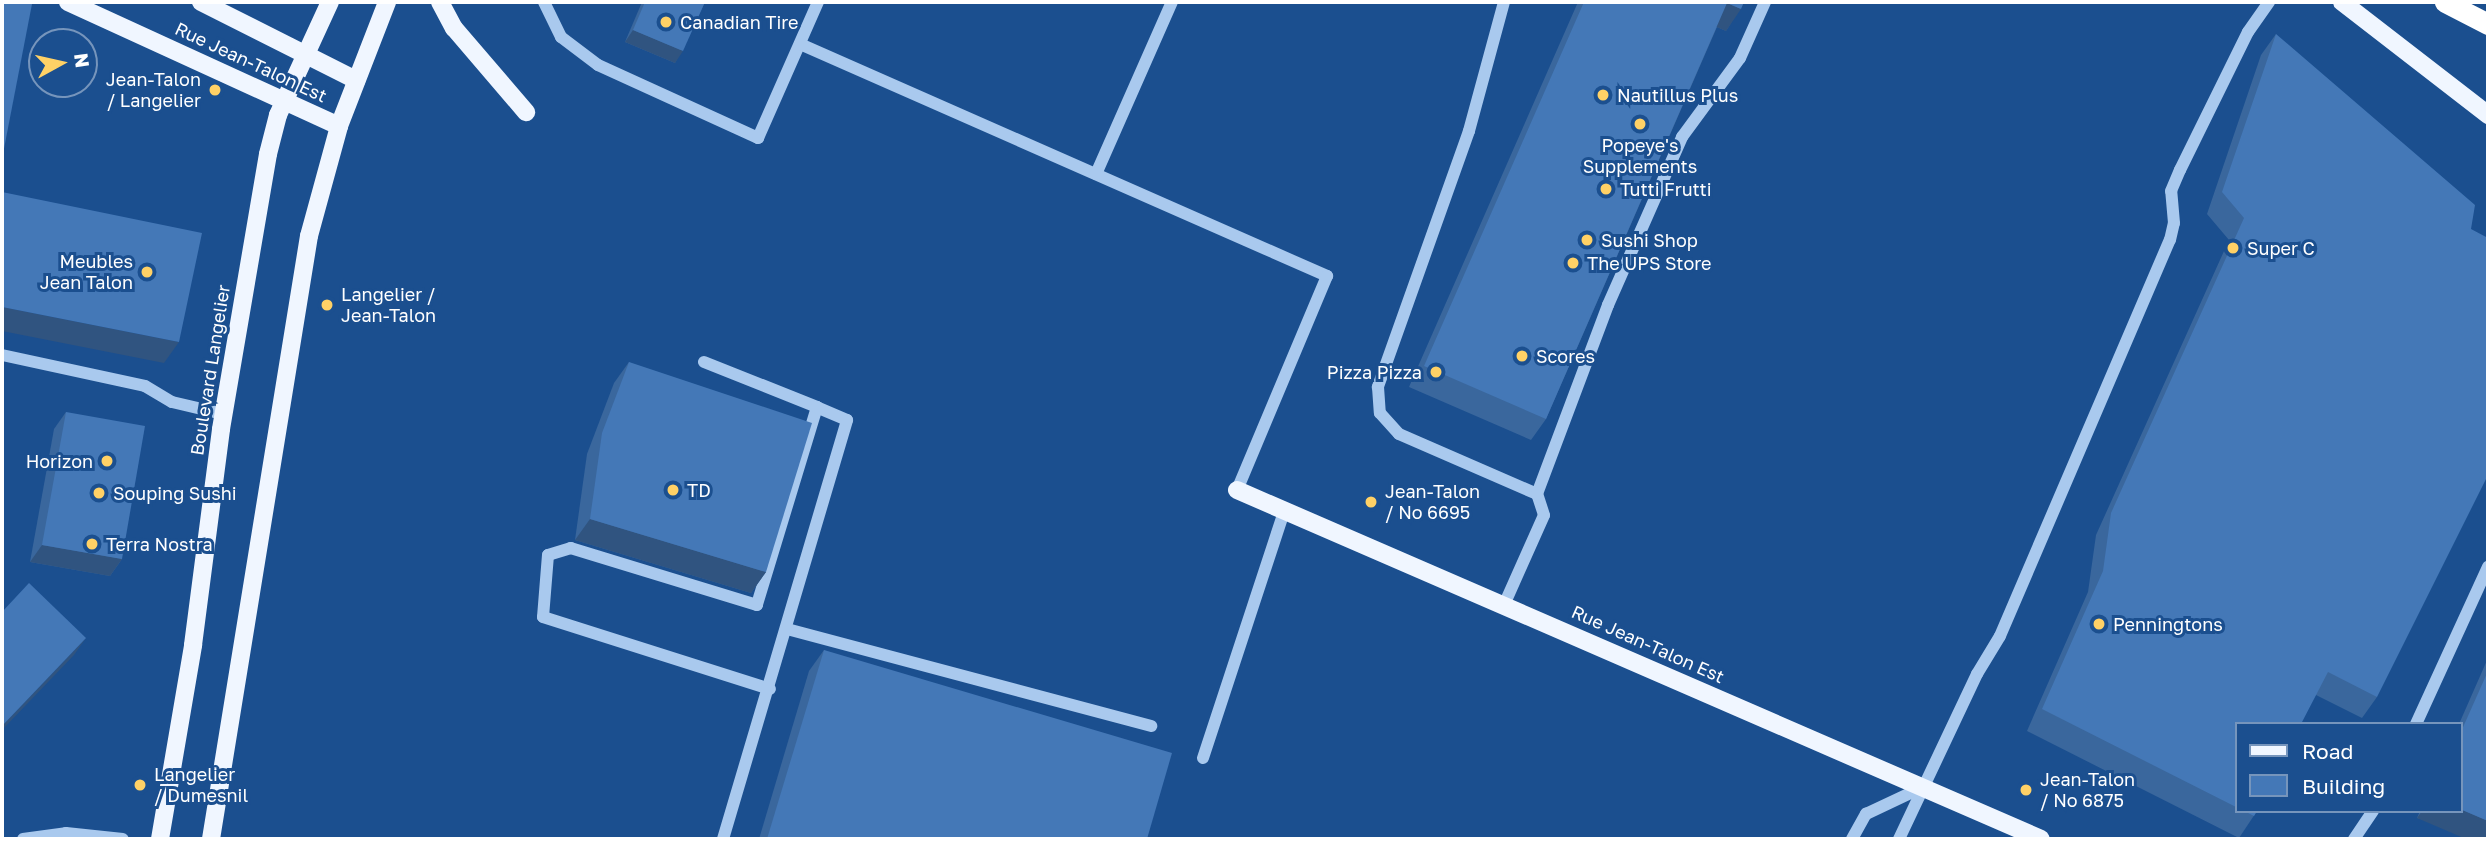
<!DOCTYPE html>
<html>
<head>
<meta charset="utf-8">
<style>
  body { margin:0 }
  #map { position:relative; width:2490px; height:841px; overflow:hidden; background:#1b4f8f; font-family:"Golos Text",sans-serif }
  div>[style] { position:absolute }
  .minor>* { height:12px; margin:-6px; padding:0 6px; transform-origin:6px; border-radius:6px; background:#a9c9ee }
  .major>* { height:18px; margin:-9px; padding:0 9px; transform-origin:9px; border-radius:9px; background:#f0f6ff }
  .highway>* { height:21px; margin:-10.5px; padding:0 10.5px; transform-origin:10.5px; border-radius:10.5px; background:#fff }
  .wall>* { inset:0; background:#3a679d }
  .shaded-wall>* { inset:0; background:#305480 }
  .building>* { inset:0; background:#4478b7 }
  .dots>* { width:19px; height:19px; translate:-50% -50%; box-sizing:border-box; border:4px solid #1b4f8f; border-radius:50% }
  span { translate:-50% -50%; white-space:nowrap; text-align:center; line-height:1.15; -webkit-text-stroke:6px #1b4f8f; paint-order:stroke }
  .poi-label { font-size:18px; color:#fff }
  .left { translate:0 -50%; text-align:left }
  .right { translate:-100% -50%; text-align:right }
  .street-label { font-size:18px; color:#fff }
  .frame { position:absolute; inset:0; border:4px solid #fff; pointer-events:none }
  .legend { position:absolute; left:2235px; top:722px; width:228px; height:91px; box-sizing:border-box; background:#1b4f8f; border:2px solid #7695bc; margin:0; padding:9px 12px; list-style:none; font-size:21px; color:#fff }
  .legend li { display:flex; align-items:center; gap:14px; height:35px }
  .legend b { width:35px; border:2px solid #7695bc }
  .north { position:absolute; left:28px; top:28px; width:70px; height:70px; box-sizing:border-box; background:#1b4f8f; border:2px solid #7695bc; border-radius:50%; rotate:82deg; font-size:19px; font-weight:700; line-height:28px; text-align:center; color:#fff }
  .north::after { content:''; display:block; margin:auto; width:24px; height:32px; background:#ffd166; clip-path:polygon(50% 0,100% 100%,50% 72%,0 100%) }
</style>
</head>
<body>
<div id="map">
  <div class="minor">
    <i style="left:544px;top:2px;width:39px;rotate:64deg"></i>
    <i style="left:561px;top:37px;width:46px;rotate:37.1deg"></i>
    <i style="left:598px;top:65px;width:176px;rotate:24.5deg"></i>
    <i style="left:758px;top:138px;width:149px;rotate:-66.2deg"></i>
    <i style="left:1504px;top:2px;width:134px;rotate:105.2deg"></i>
    <i style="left:1469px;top:131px;width:272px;rotate:109.6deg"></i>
    <i style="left:1378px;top:387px;width:26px;rotate:86deg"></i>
    <i style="left:1380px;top:413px;width:28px;rotate:48deg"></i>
    <i style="left:1399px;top:434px;width:150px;rotate:23.5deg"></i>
    <i style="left:800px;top:44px;width:576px;rotate:23.76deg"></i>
    <i style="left:1327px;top:276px;width:232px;rotate:112.8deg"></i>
    <i style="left:1096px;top:174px;width:188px;rotate:-66.2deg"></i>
    <i style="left:2px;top:355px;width:146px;rotate:12.2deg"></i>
    <i style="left:145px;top:386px;width:31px;rotate:31deg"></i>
    <i style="left:172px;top:402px;width:52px;rotate:13.2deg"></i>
    <i style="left:704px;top:362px;width:122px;rotate:21.7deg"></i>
    <i style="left:817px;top:407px;width:207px;rotate:106.9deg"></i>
    <i style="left:757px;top:605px;width:195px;rotate:-163deg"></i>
    <i style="left:571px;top:548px;width:24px;rotate:163deg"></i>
    <i style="left:548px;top:555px;width:62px;rotate:94.6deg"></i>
    <i style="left:543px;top:617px;width:238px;rotate:17.6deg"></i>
    <i style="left:1504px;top:605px;width:98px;rotate:-66deg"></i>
    <i style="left:1544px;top:515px;width:22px;rotate:-108deg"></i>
    <i style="left:1537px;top:494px;width:202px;rotate:-69.4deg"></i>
    <i style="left:1608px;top:305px;width:184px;rotate:-66.2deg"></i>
    <i style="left:1682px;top:137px;width:98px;rotate:-53.7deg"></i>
    <i style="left:1740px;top:58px;width:61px;rotate:-65.9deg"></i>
    <i style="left:787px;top:629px;width:377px;rotate:14.9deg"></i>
    <i style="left:2416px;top:724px;width:173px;rotate:-65.4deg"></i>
    <i style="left:1203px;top:758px;width:260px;rotate:-71.8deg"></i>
    <i style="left:23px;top:839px;width:43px;rotate:-7.9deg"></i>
    <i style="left:66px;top:833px;width:57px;rotate:6deg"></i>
    <i style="left:723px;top:839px;width:437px;rotate:-73.5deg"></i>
    <i style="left:847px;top:420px;width:33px;rotate:-157deg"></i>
    <i style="left:1852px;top:839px;width:29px;rotate:-61deg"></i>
    <i style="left:1866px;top:814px;width:63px;rotate:-25.3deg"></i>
    <i style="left:1899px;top:839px;width:183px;rotate:-64.7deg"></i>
    <i style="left:1977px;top:674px;width:44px;rotate:-58.8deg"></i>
    <i style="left:2000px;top:636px;width:431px;rotate:-66.8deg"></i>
    <i style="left:2170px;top:240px;width:17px;rotate:-77deg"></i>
    <i style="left:2174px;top:223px;width:32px;rotate:-95deg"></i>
    <i style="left:2171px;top:191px;width:23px;rotate:-67deg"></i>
    <i style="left:2180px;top:170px;width:154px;rotate:-63.8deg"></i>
    <i style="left:2248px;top:32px;width:37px;rotate:-55deg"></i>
    <i style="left:2354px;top:839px;width:34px;rotate:-56deg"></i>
  </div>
  <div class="major">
    <i style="left:68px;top:2px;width:298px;rotate:24.6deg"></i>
    <i style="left:201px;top:2px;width:174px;rotate:26.7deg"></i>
    <i style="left:440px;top:2px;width:30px;rotate:62deg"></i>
    <i style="left:454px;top:28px;width:111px;rotate:49.4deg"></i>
    <i style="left:2342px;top:2px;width:185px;rotate:37.7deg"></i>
    <i style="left:1237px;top:490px;width:876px;rotate:23.46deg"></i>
    <i style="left:160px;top:839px;width:197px;rotate:-80.3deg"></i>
    <i style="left:193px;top:645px;width:218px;rotate:-82.6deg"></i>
    <i style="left:221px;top:429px;width:279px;rotate:-80.3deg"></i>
    <i style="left:268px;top:154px;width:40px;rotate:-75.6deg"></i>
    <i style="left:278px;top:115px;width:124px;rotate:-65.3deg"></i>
    <i style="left:211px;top:839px;width:611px;rotate:-80.77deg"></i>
    <i style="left:309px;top:236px;width:114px;rotate:-74.7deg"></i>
    <i style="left:339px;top:126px;width:133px;rotate:-68.8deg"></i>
  </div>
  <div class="highway">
    <i style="left:2445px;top:2px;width:48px;rotate:27.1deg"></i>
  </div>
  <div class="wall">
    <i style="clip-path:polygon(642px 2px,705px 2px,675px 63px,625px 42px)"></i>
    <i style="clip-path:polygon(1578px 2px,1744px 2px,1726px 31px,1717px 27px,1546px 419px,1531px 440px,1409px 387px)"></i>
    <i style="clip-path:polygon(2276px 34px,2377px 697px,2362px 718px,2316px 695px,2236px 724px,2236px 811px,2257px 811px,2239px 838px,2027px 731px,2088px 592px,2096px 535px,2229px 240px,2207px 214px,2261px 55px)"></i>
    <i style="clip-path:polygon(629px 362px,766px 572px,751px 593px,575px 540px,587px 454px,614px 383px)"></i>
    <i style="clip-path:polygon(66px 412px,122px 559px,110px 576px,30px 562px,54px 429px)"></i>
    <i style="clip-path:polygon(824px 650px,1147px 839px,759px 839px,809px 671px)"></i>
    <i style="clip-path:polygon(2488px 658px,2488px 839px,2417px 818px,2420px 811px,2460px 811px,2460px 724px,2459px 724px)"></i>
  </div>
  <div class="shaded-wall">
    <i style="clip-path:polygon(1727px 3px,1741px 9px,1726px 31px,1712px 25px)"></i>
    <i style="clip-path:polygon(633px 30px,683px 51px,675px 63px,625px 42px)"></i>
    <i style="clip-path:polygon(2px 307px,179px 342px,164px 363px,2px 331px)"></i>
    <i style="clip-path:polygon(590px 519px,766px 572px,751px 593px,575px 540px)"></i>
    <i style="clip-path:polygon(42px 545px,122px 559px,110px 576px,30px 562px)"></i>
    <i style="clip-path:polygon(86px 638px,74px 655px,2px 730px,2px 726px)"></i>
    <i style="clip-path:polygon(2460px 809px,2488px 821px,2488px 839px,2466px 839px,2417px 818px,2422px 811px,2460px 811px)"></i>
  </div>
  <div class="building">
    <i style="clip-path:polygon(2px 2px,22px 2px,32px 4px,2px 159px)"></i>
    <i style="clip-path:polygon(645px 2px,705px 2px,683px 51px,633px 30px)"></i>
    <i style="clip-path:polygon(1584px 2px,1744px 2px,1741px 9px,1727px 3px,1546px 419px,1424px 366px)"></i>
    <i style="clip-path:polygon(2276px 34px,2475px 205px,2471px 229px,2488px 238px,2488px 475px,2377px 697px,2328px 672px,2301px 724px,2236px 724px,2236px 807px,2042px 709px,2103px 571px,2111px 513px,2244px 218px,2222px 192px)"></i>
    <i style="clip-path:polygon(2px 192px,202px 233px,179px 342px,2px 307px)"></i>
    <i style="clip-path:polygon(629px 362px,812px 423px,766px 572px,590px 519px,602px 433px)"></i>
    <i style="clip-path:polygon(66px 412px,145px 426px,122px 559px,42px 545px)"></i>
    <i style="clip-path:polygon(29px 583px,86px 638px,2px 726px,2px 612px)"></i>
    <i style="clip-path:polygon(824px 650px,1172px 753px,1147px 839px,767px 839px)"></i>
    <i style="clip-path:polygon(2488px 671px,2488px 821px,2460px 809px,2460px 734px)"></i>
    <i style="clip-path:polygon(2244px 811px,2257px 811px,2254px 816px)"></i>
  </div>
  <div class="dots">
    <i style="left:666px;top:22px;background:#ffd166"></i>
    <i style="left:215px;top:90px;background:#ffd166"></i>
    <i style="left:1603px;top:95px;background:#ffd166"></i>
    <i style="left:1640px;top:124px;background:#ffd166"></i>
    <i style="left:1606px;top:189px;background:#ffd166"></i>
    <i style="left:1587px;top:240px;background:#ffd166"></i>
    <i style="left:2233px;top:248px;background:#ffd166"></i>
    <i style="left:1573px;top:263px;background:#ffd166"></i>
    <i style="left:147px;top:272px;background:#ffd166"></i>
    <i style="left:327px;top:305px;background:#ffd166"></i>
    <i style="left:1522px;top:356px;background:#ffd166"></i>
    <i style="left:1436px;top:372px;background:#ffd166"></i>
    <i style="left:107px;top:461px;background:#ffd166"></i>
    <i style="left:673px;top:490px;background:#ffd166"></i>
    <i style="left:99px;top:493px;background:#ffd166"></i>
    <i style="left:1371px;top:502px;background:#ffd166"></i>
    <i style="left:92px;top:544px;background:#ffd166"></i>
    <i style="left:2099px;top:624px;background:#ffd166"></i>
    <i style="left:140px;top:785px;background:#ffd166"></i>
    <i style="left:2026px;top:790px;background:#ffd166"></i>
  </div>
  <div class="poi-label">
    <span class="left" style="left:680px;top:22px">Canadian Tire</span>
    <span class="right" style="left:201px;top:90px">Jean-Talon<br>/ Langelier</span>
    <span class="left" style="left:1617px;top:95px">Nautillus Plus</span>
    <span style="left:1640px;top:156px">Popeye's<br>Supplements</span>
    <span class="left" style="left:1620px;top:189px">Tutti Frutti</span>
    <span class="left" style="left:1601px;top:240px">Sushi Shop</span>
    <span class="left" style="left:2247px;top:248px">Super C</span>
    <span class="right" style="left:133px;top:272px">Meubles<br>Jean Talon</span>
    <span class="left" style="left:1587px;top:263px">The UPS Store</span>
    <span class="left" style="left:341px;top:305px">Langelier /<br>Jean-Talon</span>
    <span class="left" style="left:1536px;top:356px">Scores</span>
    <span class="right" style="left:1422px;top:372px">Pizza Pizza</span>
    <span class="right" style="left:93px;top:461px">Horizon</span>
    <span class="left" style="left:687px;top:490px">TD</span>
    <span class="left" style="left:1385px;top:502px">Jean-Talon<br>/ No 6695</span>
    <span class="left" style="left:113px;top:493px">Souping Sushi</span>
    <span class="left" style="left:106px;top:544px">Terra Nostra</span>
    <span class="left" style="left:2113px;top:624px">Penningtons</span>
    <span class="left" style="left:154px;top:785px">Langelier<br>/ Dumesnil</span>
    <span class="left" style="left:2040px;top:790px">Jean-Talon<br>/ No 6875</span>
  </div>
  <div class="street-label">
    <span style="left:251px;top:62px;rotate:25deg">Rue Jean-Talon Est</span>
    <span style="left:210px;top:370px;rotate:-81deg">Boulevard Langelier</span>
    <span style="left:1648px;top:644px;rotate:24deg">Rue Jean-Talon Est</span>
  </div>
  <div class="frame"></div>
  <ul class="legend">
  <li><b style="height:9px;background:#f0f6ff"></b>Road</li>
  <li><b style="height:19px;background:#4478b7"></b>Building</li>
  </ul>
  <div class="north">N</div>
</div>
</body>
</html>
